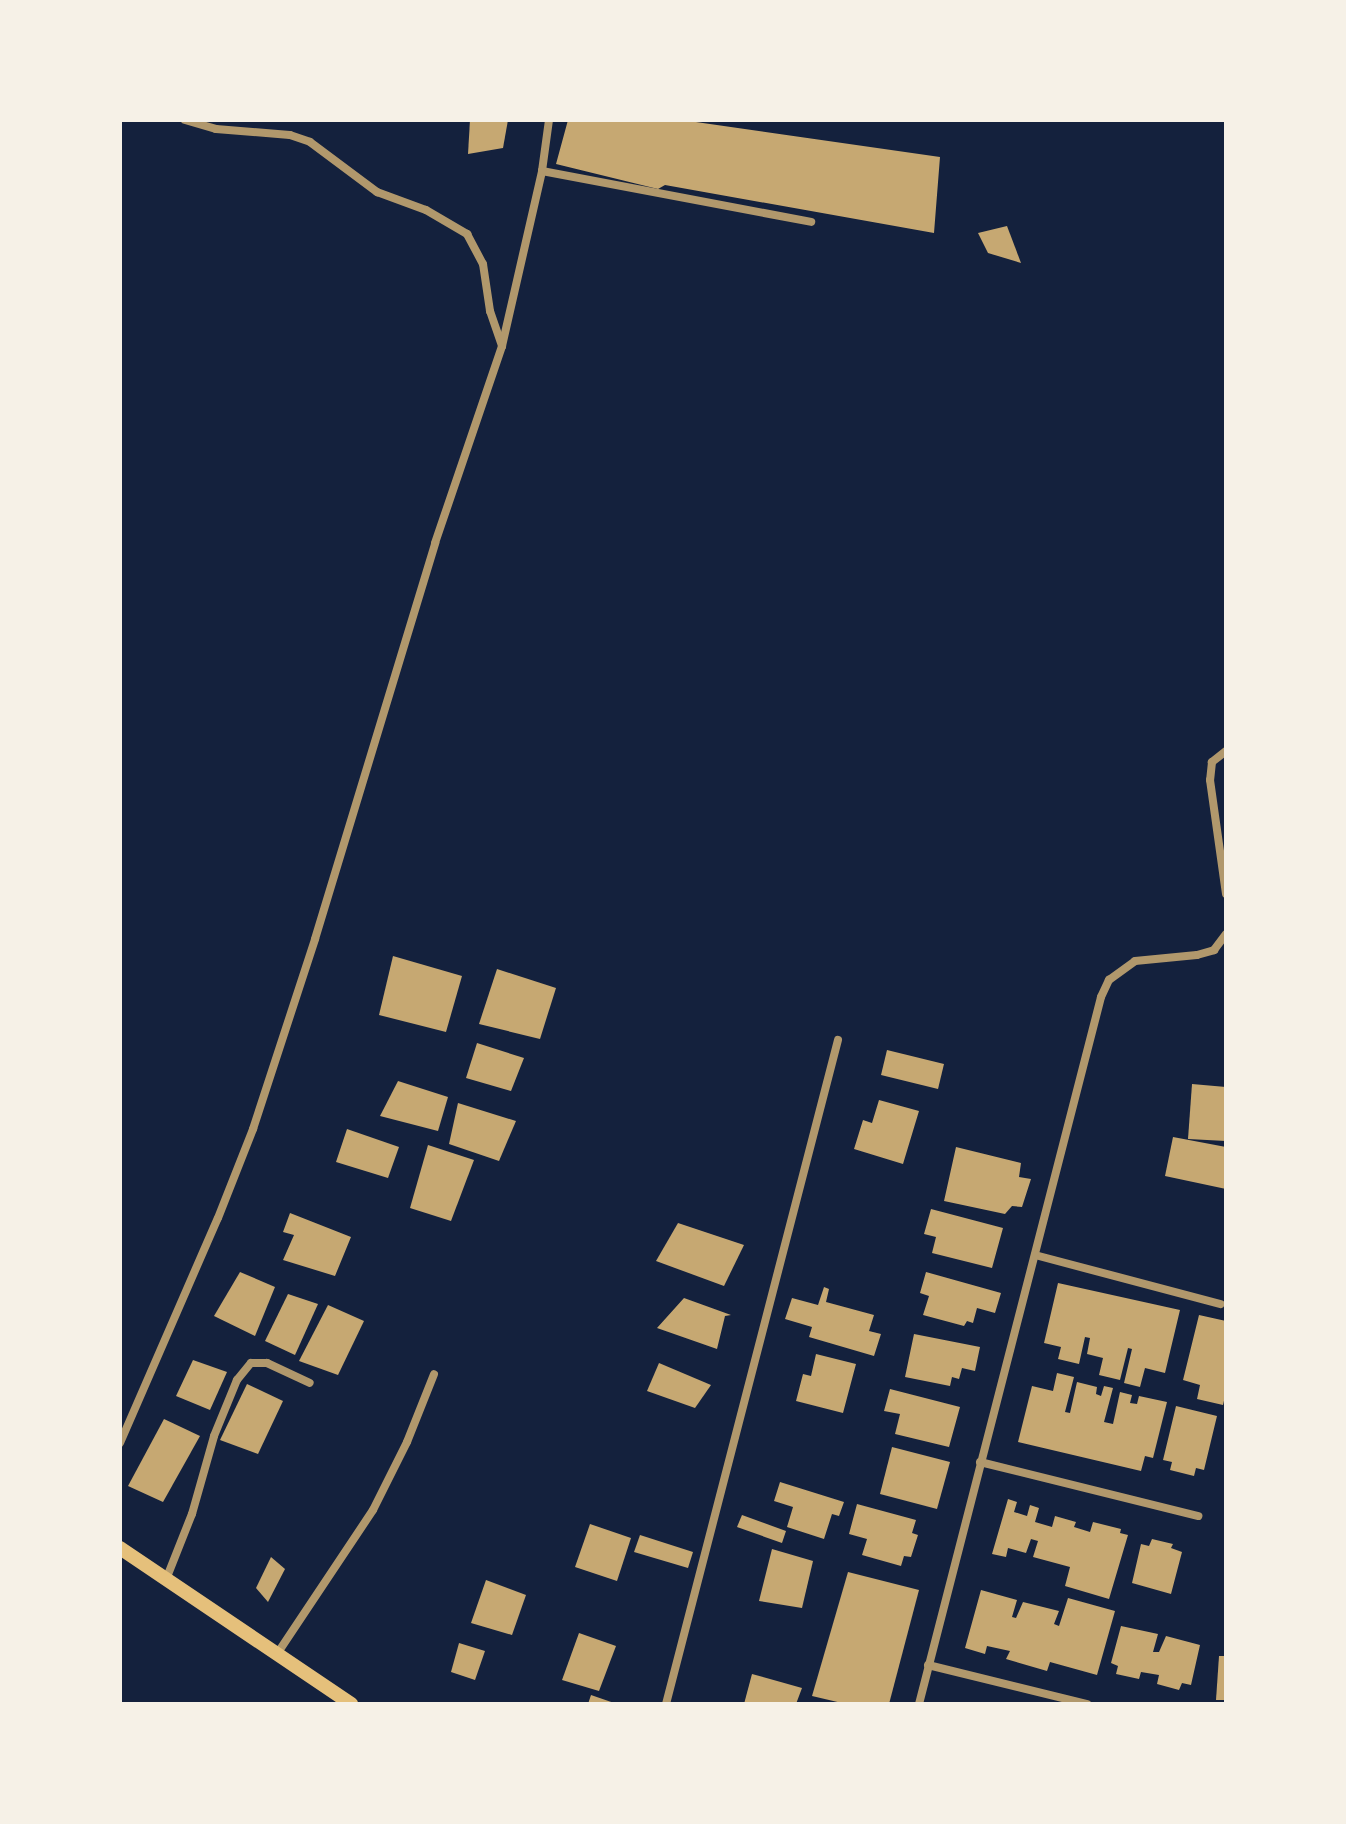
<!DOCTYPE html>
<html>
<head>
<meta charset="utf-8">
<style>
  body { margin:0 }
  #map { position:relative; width:1346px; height:1824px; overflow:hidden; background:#14213d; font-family:"Fira Sans",sans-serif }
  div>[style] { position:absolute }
  .building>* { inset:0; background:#c6a872 }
  .minor>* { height:8px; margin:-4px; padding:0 4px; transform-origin:4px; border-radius:4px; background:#b1986c }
  .primary>* { height:14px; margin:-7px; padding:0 7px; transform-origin:7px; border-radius:7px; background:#e5c07b }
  span { translate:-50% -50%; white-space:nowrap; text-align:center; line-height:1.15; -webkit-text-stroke:7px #f6f1e7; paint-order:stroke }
  .frame { position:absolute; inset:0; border:122px solid #f6f1e7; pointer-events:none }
</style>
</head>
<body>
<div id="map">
  <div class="building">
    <i style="clip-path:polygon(470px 120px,508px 120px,503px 148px,468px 154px)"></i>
    <i style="clip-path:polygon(568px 120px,682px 120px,940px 157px,934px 233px,665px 185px,658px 189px,556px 164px)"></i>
    <i style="clip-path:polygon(1007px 226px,1021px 263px,988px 253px,978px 233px)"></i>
    <i style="clip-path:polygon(393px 956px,462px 976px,446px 1032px,379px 1015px)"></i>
    <i style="clip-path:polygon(497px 969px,556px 988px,540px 1039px,479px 1024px)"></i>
    <i style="clip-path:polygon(477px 1043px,524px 1058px,511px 1091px,466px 1078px)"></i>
    <i style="clip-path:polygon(887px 1050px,944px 1064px,938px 1089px,881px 1075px)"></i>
    <i style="clip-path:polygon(398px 1081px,448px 1097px,438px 1131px,380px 1116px)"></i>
    <i style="clip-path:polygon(1192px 1084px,1226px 1087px,1226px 1141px,1188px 1139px)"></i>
    <i style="clip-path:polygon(879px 1100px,919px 1111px,903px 1164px,854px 1149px,863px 1120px,872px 1123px)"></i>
    <i style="clip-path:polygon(458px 1103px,516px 1121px,499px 1161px,449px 1144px)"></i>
    <i style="clip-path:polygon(347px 1129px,399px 1147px,388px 1178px,336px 1162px)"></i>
    <i style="clip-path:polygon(1173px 1137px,1226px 1147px,1226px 1189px,1165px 1176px)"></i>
    <i style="clip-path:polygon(428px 1145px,474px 1160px,451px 1221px,410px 1208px)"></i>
    <i style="clip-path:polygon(956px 1147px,1021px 1163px,1019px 1177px,1031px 1179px,1022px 1207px,1012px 1206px,1005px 1214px,944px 1201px)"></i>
    <i style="clip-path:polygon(931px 1209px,1003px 1228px,992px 1268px,932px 1253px,936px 1237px,924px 1234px)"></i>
    <i style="clip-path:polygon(290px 1213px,351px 1237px,335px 1276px,283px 1260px,294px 1235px,283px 1232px)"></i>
    <i style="clip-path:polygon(678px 1223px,744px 1245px,724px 1286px,656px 1261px)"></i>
    <i style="clip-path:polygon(240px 1272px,275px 1287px,255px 1336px,214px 1316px)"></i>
    <i style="clip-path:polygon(926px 1272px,1001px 1293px,995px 1313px,977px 1308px,973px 1323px,967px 1321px,964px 1326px,923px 1315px,929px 1296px,920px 1293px)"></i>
    <i style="clip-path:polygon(1058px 1283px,1180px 1310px,1165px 1373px,1145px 1368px,1140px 1387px,1124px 1383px,1132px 1349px,1128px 1348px,1120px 1380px,1099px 1375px,1103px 1358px,1087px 1354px,1090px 1338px,1085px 1337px,1079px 1364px,1058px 1359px,1061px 1347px,1044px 1343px)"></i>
    <i style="clip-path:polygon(824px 1287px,829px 1289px,826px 1302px,874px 1315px,869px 1331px,881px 1334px,874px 1356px,809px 1337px,812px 1327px,785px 1319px,792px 1298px,818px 1305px)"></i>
    <i style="clip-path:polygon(288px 1294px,318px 1304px,295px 1355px,265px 1341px)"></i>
    <i style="clip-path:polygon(684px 1298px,731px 1315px,725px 1316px,717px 1349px,657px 1328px)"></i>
    <i style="clip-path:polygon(328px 1305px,364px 1321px,338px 1375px,299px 1361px)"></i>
    <i style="clip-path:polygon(1199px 1315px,1226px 1321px,1226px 1392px,1223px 1405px,1197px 1399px,1200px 1385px,1183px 1380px)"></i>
    <i style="clip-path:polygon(914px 1334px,980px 1347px,975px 1371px,962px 1368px,959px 1379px,952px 1377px,950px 1386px,905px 1377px)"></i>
    <i style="clip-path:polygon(816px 1354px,856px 1364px,843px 1413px,796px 1401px,803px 1374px,811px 1376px)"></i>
    <i style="clip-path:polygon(193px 1360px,227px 1372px,210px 1410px,176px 1396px)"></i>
    <i style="clip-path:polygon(659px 1363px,711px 1385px,695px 1408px,647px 1391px)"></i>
    <i style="clip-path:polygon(1057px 1373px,1074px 1377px,1065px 1412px,1070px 1413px,1077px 1382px,1097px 1387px,1096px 1394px,1101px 1396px,1104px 1386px,1113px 1388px,1104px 1422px,1113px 1424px,1120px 1392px,1132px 1395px,1130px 1403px,1137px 1404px,1139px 1396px,1167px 1402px,1153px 1458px,1145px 1456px,1141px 1471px,1018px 1442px,1032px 1386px,1053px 1391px)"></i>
    <i style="clip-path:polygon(247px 1384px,283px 1401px,258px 1454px,220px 1440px)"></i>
    <i style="clip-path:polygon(890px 1389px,960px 1407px,949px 1447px,895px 1434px,900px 1414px,884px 1411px)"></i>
    <i style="clip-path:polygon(1176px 1406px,1217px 1416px,1204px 1470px,1196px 1468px,1194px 1476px,1170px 1470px,1172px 1462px,1163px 1460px)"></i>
    <i style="clip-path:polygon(164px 1419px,200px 1436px,163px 1502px,128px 1486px)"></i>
    <i style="clip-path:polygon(892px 1447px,950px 1462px,937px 1509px,880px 1494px)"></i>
    <i style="clip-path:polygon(780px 1482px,844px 1502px,839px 1516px,832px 1514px,824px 1539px,787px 1527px,793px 1507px,774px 1501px)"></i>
    <i style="clip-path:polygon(1008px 1499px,1017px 1502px,1014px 1512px,1027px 1516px,1030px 1505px,1039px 1508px,1035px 1522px,1052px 1527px,1055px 1516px,1076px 1522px,1074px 1527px,1090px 1532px,1093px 1522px,1121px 1529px,1120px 1533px,1128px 1535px,1109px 1599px,1065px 1586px,1070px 1567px,1033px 1557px,1038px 1541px,1031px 1539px,1026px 1553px,1008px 1548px,1006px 1557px,992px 1554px)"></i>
    <i style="clip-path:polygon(857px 1504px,916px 1520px,912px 1533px,918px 1535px,911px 1557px,904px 1556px,901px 1566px,862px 1555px,867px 1539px,849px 1534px)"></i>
    <i style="clip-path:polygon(742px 1515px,786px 1531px,782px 1543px,737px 1527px)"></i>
    <i style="clip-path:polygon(590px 1524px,631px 1538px,617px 1581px,575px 1567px)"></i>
    <i style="clip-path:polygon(640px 1535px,693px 1552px,688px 1568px,634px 1552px)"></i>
    <i style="clip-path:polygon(1152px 1539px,1173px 1544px,1171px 1548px,1182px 1552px,1171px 1594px,1132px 1583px,1141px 1544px,1149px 1546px)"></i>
    <i style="clip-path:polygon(772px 1549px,813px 1561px,802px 1608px,759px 1601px)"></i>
    <i style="clip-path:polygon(271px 1557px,285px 1569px,268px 1602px,256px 1588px)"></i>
    <i style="clip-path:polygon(848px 1572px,919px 1590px,889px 1704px,846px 1704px,812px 1696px)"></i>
    <i style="clip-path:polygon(486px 1580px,526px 1595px,512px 1635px,471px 1623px)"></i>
    <i style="clip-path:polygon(981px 1590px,1017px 1600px,1012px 1617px,1016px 1618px,1023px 1602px,1059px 1611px,1054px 1624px,1059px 1626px,1068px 1598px,1115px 1611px,1097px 1675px,1050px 1662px,1047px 1671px,1006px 1659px,1010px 1651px,987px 1646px,985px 1654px,965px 1648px)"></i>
    <i style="clip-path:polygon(1121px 1626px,1158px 1634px,1153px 1652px,1159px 1652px,1166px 1636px,1200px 1645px,1191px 1685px,1182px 1683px,1179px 1690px,1157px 1684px,1159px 1675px,1141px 1672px,1139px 1679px,1116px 1674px,1118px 1666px,1111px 1663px)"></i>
    <i style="clip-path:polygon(579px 1633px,616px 1646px,599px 1691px,562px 1680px)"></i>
    <i style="clip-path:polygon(459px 1643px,485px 1651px,475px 1680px,451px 1672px)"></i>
    <i style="clip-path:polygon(1219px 1656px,1226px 1656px,1226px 1700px,1216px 1700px)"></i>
    <i style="clip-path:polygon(752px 1674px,802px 1688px,796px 1704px,744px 1704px)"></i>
    <i style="clip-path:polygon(591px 1695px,617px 1704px,588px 1704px)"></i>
  </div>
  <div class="minor">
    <i style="left:185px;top:120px;width:32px;rotate:16deg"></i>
    <i style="left:216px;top:129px;width:74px;rotate:4.6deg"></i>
    <i style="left:290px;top:135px;width:21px;rotate:19deg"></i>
    <i style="left:310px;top:142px;width:84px;rotate:36.7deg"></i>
    <i style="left:377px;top:192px;width:52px;rotate:20.2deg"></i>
    <i style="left:426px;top:210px;width:48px;rotate:30.3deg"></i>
    <i style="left:467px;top:234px;width:34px;rotate:62deg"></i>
    <i style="left:483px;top:264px;width:48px;rotate:81.5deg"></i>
    <i style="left:490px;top:311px;width:37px;rotate:71deg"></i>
    <i style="left:542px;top:171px;width:274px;rotate:10.7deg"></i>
    <i style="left:1226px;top:751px;width:18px;rotate:142deg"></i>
    <i style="left:1212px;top:762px;width:18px;rotate:96deg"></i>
    <i style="left:1210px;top:780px;width:115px;rotate:82deg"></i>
    <i style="left:1035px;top:1255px;width:192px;rotate:14.8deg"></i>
    <i style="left:120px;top:1443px;width:245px;rotate:-66.5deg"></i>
    <i style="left:218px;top:1218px;width:96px;rotate:-68.5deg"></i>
    <i style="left:253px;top:1129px;width:200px;rotate:-71.9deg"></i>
    <i style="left:315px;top:939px;width:414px;rotate:-73.1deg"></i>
    <i style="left:435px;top:543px;width:208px;rotate:-71.2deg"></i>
    <i style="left:502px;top:346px;width:180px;rotate:-77.1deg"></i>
    <i style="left:542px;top:171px;width:51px;rotate:-82.2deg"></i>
    <i style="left:980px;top:1462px;width:225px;rotate:13.9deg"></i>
    <i style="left:167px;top:1577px;width:68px;rotate:-68.4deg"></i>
    <i style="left:192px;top:1514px;width:81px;rotate:-74.2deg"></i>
    <i style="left:214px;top:1436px;width:61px;rotate:-67.7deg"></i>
    <i style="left:237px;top:1380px;width:22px;rotate:-51deg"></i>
    <i style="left:251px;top:1363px;width:16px"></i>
    <i style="left:267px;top:1363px;width:47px;rotate:24.9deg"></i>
    <i style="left:277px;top:1654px;width:173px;rotate:-56.3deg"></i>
    <i style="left:373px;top:1510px;width:76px;rotate:-63.4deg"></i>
    <i style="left:407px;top:1442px;width:73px;rotate:-68.3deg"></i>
    <i style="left:928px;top:1665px;width:164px;rotate:13.8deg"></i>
    <i style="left:666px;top:1704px;width:686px;rotate:-75.48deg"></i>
    <i style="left:919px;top:1704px;width:730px;rotate:-75.56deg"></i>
    <i style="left:1101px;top:997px;width:19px;rotate:-65deg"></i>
    <i style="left:1109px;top:980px;width:32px;rotate:-36deg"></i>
    <i style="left:1135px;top:961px;width:62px;rotate:-5.5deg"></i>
    <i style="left:1197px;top:955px;width:18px;rotate:-16deg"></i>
    <i style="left:1214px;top:950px;width:20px;rotate:-53deg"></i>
  </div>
  <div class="primary">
    <i style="left:120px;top:1548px;width:279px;rotate:34deg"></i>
  </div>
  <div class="frame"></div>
</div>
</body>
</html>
